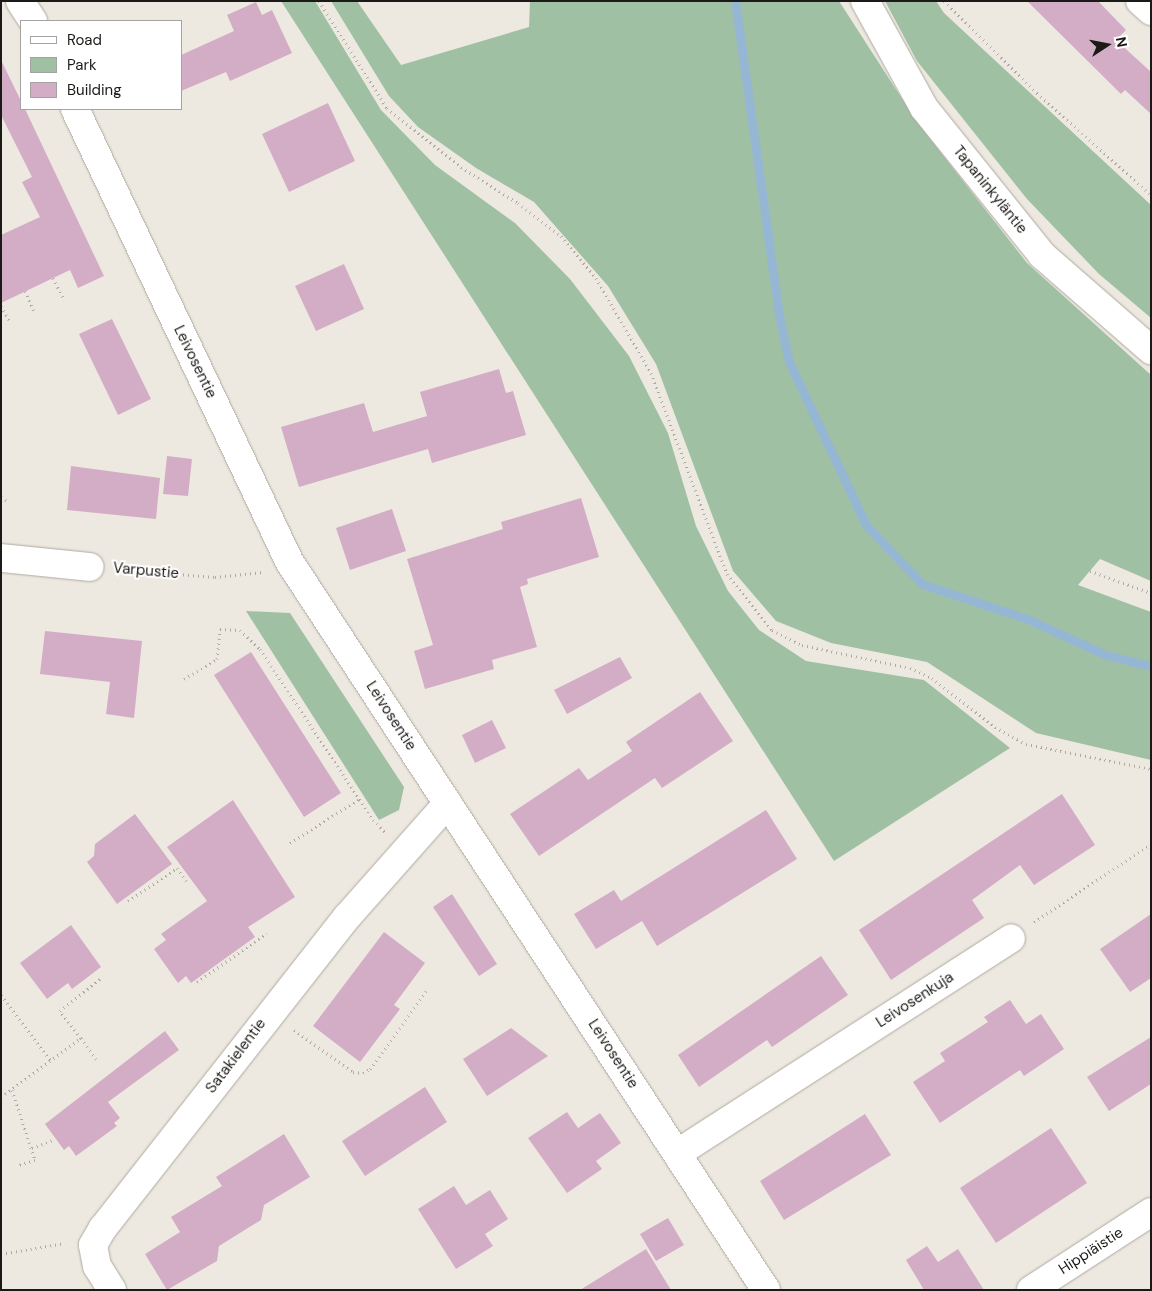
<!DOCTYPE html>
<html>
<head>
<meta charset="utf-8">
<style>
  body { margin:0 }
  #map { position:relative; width:1152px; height:1291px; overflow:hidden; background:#eee9e0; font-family:"DM Sans",sans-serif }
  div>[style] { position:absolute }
  .green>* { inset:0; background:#a0c0a4 }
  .stream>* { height:9px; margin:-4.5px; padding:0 4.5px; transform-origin:4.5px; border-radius:4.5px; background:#96b7d4 }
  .building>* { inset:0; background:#d3adc6 }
  .path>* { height:3px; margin-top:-1.5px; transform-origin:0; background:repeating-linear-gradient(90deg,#aeaaa3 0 1px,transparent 0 5px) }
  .roads { filter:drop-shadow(0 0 1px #aea9a0) drop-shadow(0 0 1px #aea9a0) }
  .minor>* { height:28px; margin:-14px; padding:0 14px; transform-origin:14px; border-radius:14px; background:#fff }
  .major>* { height:28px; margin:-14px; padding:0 14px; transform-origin:14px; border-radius:14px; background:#fff }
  span { translate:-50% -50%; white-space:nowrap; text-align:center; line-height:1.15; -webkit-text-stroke:4px #fff; paint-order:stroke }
  .street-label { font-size:15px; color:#1c1a17 }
  .frame { position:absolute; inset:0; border:2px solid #1c1a17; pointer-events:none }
  .legend { position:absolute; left:20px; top:20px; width:162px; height:90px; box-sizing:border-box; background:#fff; border:1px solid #a4a3a2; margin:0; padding:6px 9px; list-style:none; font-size:15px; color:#1c1a17 }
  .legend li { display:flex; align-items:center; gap:10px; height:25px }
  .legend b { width:25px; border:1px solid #a4a3a2 }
  .north { position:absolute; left:1082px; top:20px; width:50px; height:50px; -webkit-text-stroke:4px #fff; paint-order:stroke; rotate:79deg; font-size:14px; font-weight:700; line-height:20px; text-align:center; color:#1c1a17 }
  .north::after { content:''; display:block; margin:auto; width:18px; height:22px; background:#1c1a17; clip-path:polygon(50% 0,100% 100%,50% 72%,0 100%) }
</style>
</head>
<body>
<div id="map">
  <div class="green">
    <i style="clip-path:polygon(281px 1px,315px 1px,381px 110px,435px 165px,515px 223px,570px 279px,629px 356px,668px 433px,696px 526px,728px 591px,759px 630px,806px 661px,924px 680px,1010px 748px,834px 861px)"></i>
    <i style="clip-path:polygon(331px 1px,357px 1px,401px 65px,529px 27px,530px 1px,839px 1px,917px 122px,1027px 263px,1151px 375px,1151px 581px,1100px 559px,1078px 585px,1151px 612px,1151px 760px,1036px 733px,927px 662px,831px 643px,776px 621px,733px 571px,656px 364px,608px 286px,534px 202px,476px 168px,418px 127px,389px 96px)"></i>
    <i style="clip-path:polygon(885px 1px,936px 1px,944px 13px,1151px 205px,1151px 318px,1099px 274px,1027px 199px,917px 61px)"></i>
    <i style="clip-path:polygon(246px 611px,290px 613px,404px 787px,399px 810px,379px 820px)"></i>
  </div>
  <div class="stream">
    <i style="left:735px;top:1px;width:317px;rotate:82deg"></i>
    <i style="left:779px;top:315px;width:48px;rotate:78deg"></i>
    <i style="left:789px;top:362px;width:180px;rotate:64.7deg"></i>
    <i style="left:866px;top:525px;width:81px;rotate:46.5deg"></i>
    <i style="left:922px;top:584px;width:112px;rotate:18.3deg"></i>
    <i style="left:1028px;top:619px;width:86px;rotate:24.8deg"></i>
    <i style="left:1106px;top:655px;width:46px;rotate:13.7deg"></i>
  </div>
  <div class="building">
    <i style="clip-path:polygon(1027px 1px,1098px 1px,1126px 30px,1116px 40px,1151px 72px,1151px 114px,1125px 90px,1121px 94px)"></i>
    <i style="clip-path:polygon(256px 2px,262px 15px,272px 10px,292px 53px,230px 81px,226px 72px,181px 91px,181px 55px,234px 31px,227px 15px)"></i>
    <i style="clip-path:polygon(1px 60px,21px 101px,21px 109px,25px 109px,104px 276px,78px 288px,70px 270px,1px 303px,1px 235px,40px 217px,22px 182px,32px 177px,1px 115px)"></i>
    <i style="clip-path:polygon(328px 103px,355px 161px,289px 192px,262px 134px)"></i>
    <i style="clip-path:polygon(344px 264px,364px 309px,316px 331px,295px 286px)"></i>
    <i style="clip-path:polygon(112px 319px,151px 399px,118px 415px,79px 334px)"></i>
    <i style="clip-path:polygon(499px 369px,506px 393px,513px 391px,526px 435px,432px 463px,428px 449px,299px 487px,281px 427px,364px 403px,373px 432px,427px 416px,420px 392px)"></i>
    <i style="clip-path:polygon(167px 456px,192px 459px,188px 496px,163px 494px)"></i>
    <i style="clip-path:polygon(71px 466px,160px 478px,156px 519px,67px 510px)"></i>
    <i style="clip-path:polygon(581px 498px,599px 557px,527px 579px,528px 584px,520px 587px,537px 647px,492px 660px,494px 669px,425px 689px,414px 651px,433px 645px,407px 559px,503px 529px,501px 522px)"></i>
    <i style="clip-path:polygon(392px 509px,406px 551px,350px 570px,336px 528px)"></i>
    <i style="clip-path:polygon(45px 631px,142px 641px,134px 718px,106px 714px,110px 682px,40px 674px)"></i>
    <i style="clip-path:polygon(251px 652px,341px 793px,304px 817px,214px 675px)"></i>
    <i style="clip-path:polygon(620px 657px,632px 678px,567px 714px,554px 690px)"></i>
    <i style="clip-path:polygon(700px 692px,733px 741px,662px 788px,655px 778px,539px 856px,510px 814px,579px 768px,588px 780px,632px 751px,626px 742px)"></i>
    <i style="clip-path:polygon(492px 720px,506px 748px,475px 763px,462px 735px)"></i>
    <i style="clip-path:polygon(1062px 794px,1095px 845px,1034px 885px,1020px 865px,972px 900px,984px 918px,891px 980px,859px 930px)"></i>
    <i style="clip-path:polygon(233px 800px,295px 897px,248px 927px,255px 937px,191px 983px,186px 976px,178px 983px,154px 949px,166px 940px,161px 934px,207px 901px,167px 847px)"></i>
    <i style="clip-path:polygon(766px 810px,797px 859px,657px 946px,642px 921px,596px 949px,574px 914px,614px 890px,621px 901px)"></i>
    <i style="clip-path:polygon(135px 814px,172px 864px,117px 904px,87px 862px,94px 856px,95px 844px)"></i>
    <i style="clip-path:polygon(452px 894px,497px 964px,479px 976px,433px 907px)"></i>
    <i style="clip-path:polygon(1151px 914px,1151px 978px,1130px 992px,1100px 949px)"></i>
    <i style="clip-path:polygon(71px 925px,101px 967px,72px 989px,68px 983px,47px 999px,20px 963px)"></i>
    <i style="clip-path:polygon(384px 932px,425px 963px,394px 1005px,400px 1009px,360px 1062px,313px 1026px)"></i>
    <i style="clip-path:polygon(821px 956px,848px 995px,772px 1047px,767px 1040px,699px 1087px,678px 1055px)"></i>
    <i style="clip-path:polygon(1010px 1000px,1026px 1024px,1041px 1014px,1064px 1049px,1024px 1076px,1020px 1070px,940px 1123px,913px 1082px,945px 1061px,940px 1053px,988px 1022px,984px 1017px)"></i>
    <i style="clip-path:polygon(511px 1028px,548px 1056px,487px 1096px,463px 1059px)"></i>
    <i style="clip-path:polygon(165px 1031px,179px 1050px,108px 1102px,120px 1118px,114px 1123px,117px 1126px,76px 1156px,69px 1146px,64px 1150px,45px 1124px)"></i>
    <i style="clip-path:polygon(1151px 1037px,1151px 1084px,1109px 1111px,1087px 1077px)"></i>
    <i style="clip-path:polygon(425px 1087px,447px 1122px,365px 1176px,342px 1141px)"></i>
    <i style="clip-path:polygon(567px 1112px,578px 1128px,600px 1113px,621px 1143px,596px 1161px,602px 1169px,567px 1193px,528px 1138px)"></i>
    <i style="clip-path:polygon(865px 1114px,891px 1155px,784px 1220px,760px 1181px)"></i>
    <i style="clip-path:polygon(1051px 1128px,1087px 1183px,996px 1243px,960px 1188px)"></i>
    <i style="clip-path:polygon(284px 1134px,310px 1177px,264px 1205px,261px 1220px,219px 1246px,217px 1261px,167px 1290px,145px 1254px,180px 1232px,171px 1217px,222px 1186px,216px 1177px)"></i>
    <i style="clip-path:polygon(454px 1186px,466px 1205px,490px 1190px,508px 1219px,485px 1234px,493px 1246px,456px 1269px,418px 1209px)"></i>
    <i style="clip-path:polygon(668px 1218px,684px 1245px,656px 1261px,640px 1234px)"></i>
    <i style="clip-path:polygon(927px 1246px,938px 1262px,958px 1249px,984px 1290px,924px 1290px,906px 1260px)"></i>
    <i style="clip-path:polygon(646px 1249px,671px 1290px,580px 1290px)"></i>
  </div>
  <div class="path">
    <i style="left:319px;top:1px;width:127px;rotate:57.6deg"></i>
    <i style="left:387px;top:108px;width:95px;rotate:38.6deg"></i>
    <i style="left:461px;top:167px;width:67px;rotate:32.3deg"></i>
    <i style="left:518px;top:203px;width:54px;rotate:37.5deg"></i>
    <i style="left:561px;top:236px;width:55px;rotate:50.2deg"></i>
    <i style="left:596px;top:278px;width:110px;rotate:59.9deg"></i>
    <i style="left:651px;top:373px;width:215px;rotate:69.3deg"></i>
    <i style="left:727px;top:574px;width:72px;rotate:51.2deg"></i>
    <i style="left:772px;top:630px;width:34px;rotate:27deg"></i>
    <i style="left:802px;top:645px;width:110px;rotate:12deg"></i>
    <i style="left:910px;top:668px;width:24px;rotate:24deg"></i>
    <i style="left:932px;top:678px;width:80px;rotate:37.9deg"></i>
    <i style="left:995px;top:727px;width:35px;rotate:29deg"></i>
    <i style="left:1026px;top:744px;width:127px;rotate:11.3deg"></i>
    <i style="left:944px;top:1px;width:131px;rotate:44.7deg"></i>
    <i style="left:1037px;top:93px;width:153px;rotate:41.8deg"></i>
    <i style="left:53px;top:278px;width:25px;rotate:63deg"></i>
    <i style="left:25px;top:291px;width:22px;rotate:66deg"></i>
    <i style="left:1px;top:306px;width:16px;rotate:60deg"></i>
    <i style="left:1px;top:497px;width:6px;rotate:31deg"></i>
    <i style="left:118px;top:569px;width:97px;rotate:4.7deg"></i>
    <i style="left:215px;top:577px;width:48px;rotate:-5.9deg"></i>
    <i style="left:1090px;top:571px;width:65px;rotate:19.8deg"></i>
    <i style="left:184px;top:679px;width:39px;rotate:-31deg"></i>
    <i style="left:217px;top:659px;width:30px;rotate:-84deg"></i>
    <i style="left:220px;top:629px;width:20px;rotate:3deg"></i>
    <i style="left:240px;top:630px;width:28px;rotate:44deg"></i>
    <i style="left:260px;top:649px;width:205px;rotate:56.5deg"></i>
    <i style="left:373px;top:820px;width:17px;rotate:45deg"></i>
    <i style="left:290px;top:843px;width:82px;rotate:-32.5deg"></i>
    <i style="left:128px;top:901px;width:59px;rotate:-34deg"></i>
    <i style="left:177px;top:868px;width:16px;rotate:55deg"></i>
    <i style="left:1034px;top:922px;width:141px;rotate:-33.7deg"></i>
    <i style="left:197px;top:982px;width:85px;rotate:-35deg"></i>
    <i style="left:1px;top:995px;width:83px;rotate:52.9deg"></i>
    <i style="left:294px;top:1030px;width:72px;rotate:35.4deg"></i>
    <i style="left:353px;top:1072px;width:10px;rotate:6deg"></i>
    <i style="left:363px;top:1073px;width:8px;rotate:-30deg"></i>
    <i style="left:370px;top:1069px;width:99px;rotate:-54.1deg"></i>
    <i style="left:81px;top:1038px;width:34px;rotate:-128deg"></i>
    <i style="left:60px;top:1011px;width:53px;rotate:-38.8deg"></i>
    <i style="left:12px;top:1090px;width:74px;rotate:71.8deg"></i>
    <i style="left:35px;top:1160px;width:17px;rotate:163deg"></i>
    <i style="left:1px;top:1097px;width:99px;rotate:-36.4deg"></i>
    <i style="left:81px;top:1038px;width:28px;rotate:55deg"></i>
    <i style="left:32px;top:1148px;width:22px;rotate:-21deg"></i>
    <i style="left:1px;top:1254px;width:65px;rotate:-9.8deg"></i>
  </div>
  <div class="roads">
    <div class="minor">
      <i style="left:20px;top:1px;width:24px;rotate:57deg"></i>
      <i style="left:1140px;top:1px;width:15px;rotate:42deg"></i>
      <i style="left:75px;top:109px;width:500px;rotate:64.66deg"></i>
      <i style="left:289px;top:561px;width:871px;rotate:56.8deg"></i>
      <i style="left:1px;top:558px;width:89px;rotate:5.8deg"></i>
      <i style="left:678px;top:1153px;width:396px;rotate:-32.8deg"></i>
      <i style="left:112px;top:1290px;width:28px;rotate:-122deg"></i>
      <i style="left:97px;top:1266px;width:21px;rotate:-101deg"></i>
      <i style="left:93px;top:1245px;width:20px;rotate:-60deg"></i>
      <i style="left:103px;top:1228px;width:395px;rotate:-51.9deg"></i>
      <i style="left:347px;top:917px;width:152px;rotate:-48.5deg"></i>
      <i style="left:1031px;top:1290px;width:143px;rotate:-33deg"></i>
    </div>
    <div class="major">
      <i style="left:865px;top:1px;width:122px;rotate:61.1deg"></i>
      <i style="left:924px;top:108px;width:189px;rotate:51.2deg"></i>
      <i style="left:1042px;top:255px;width:145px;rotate:41.1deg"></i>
    </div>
  </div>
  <div class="street-label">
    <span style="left:990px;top:190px;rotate:51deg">Tapaninkyläntie</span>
    <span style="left:195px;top:362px;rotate:64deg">Leivosentie</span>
    <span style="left:146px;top:571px;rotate:5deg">Varpustie</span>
    <span style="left:391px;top:716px;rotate:57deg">Leivosentie</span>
    <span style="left:915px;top:1000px;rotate:-33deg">Leivosenkuja</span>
    <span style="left:613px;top:1054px;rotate:57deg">Leivosentie</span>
    <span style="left:236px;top:1056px;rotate:-53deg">Satakielentie</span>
    <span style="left:1091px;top:1251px;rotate:-33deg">Hippiäistie</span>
  </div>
  <div class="frame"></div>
  <ul class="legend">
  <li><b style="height:6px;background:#fff"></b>Road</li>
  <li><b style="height:14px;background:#a0c0a4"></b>Park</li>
  <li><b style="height:14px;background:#d3adc6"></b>Building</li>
  </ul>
  <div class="north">N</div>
</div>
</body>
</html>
